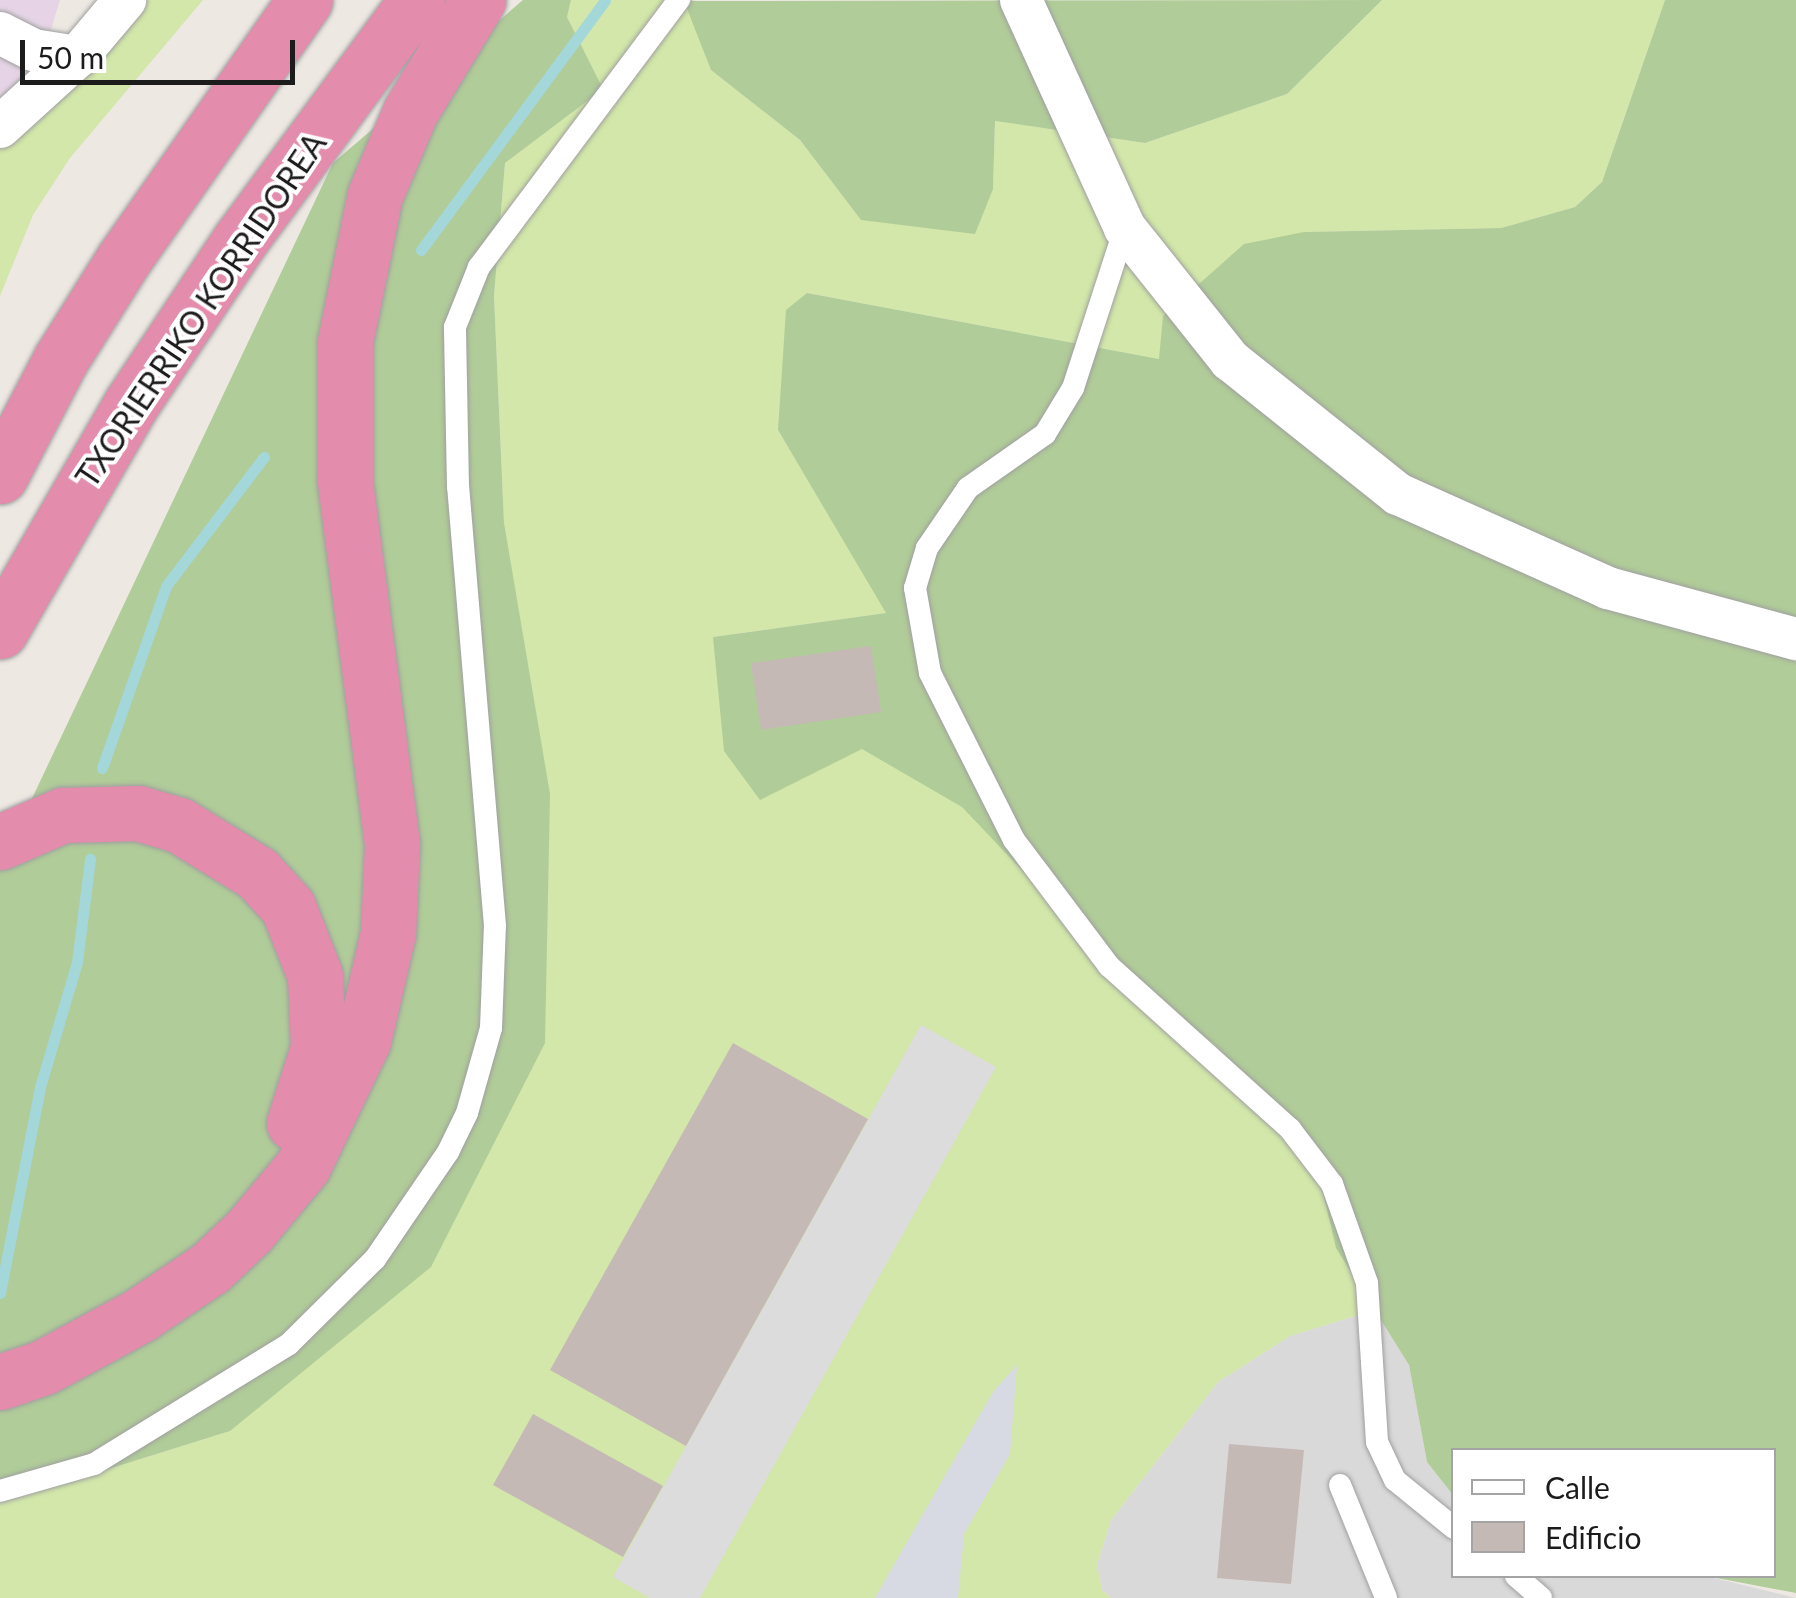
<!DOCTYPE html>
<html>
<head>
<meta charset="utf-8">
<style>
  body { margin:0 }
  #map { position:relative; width:1796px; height:1598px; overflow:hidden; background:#ede8e2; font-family:Lato,sans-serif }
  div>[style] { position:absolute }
  .residential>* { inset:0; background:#dad9da }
  .industrial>* { inset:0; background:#e6d4e6 }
  .grass>* { inset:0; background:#d2e7a9 }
  .forest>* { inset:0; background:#b0cc98 }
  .parking>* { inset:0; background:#dcdcdc }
  .plaza>* { inset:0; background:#d7d9e3 }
  .stream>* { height:11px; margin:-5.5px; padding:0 5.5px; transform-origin:5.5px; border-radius:5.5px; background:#a4d7da }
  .building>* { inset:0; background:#c5b9b6 }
  .roads { filter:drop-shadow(0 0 2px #a0a0a0) drop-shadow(0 0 2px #a0a0a0) }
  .lane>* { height:22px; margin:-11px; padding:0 11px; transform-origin:11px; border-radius:11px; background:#fff }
  .street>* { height:42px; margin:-21px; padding:0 21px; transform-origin:21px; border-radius:21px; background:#fff }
  .highway>* { height:55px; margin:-27.5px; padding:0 27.5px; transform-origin:27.5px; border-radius:27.5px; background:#e38cab }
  span { translate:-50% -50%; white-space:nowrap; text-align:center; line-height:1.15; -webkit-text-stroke:8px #fff; paint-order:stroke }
  .street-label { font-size:32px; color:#1c1c1c }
  .legend { position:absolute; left:1451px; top:1448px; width:325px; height:130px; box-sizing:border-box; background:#fff; border:2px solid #a4a4a4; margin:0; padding:12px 18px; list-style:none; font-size:30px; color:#1c1c1c }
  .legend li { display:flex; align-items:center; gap:20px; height:50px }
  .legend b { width:50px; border:2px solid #a4a4a4 }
  .scale { position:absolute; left:20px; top:40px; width:275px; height:45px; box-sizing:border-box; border:5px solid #1c1c1c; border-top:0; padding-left:12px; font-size:30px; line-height:35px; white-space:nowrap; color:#1c1c1c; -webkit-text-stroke:8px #fff; paint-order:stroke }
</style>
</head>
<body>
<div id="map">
  <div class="residential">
    <i style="clip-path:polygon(1375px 1310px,1409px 1365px,1427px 1462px,1453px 1495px,1454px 1576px,1706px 1576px,1796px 1598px,1111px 1598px,1102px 1590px,1097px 1565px,1111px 1520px,1218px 1382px,1290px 1336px)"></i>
  </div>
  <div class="industrial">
    <i style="clip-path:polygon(0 0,60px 0,29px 101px,0 127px)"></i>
  </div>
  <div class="grass">
    <i style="clip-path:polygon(122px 0,203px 0,70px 158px,33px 215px,0 296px,0 114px)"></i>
    <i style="clip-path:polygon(571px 0,687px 0,711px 70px,800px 140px,861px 220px,993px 189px,995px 121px,1145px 143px,1287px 94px,1382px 0,1665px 0,1602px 182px,1575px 207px,1501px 228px,1304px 232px,1159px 359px,807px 293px,778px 430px,887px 613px,713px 637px,760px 799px,862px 748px,963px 807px,1149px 1004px,1212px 1042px,1312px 1146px,1375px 1310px,1290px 1336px,1218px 1382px,1111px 1520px,1097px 1565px,1102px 1590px,1111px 1598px,0 1598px,0 1503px,230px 1431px,504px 523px,494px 296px,505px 163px,602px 89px,567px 17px)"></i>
  </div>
  <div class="forest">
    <i style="clip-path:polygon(523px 0,571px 0,567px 17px,603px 89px,505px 163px,494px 296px,504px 523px,550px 794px,545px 1043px,431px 1267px,230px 1431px,0 1503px,0 866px,333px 163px)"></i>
    <i style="clip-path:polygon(1382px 0,1287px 94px,1145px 143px,995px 121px,993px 189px,975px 234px,861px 220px,800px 140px,711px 70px,684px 1px)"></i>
    <i style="clip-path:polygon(1665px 0,1796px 0,1796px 1593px,1706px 1576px,1774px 1576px,1774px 1450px,1454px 1450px,1453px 1495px,1427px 1462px,1409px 1365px,1336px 1248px,1312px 1146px,1212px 1042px,1149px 1004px,962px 807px,862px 749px,760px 800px,724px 751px,713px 637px,886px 613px,778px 430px,786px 310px,807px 293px,1159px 359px,1163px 316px,1244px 244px,1304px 232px,1501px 228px,1575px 207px,1602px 182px)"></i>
  </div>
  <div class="parking">
    <i style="clip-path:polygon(921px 1025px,996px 1067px,700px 1598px,650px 1598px,613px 1577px)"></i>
  </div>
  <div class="plaza">
    <i style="clip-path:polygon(1017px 1365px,1010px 1454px,964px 1534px,958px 1598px,875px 1598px,993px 1392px)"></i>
  </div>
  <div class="stream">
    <i style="left:421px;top:250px;width:310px;rotate:-53.6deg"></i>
    <i style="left:102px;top:768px;width:193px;rotate:-70.6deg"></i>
    <i style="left:166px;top:586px;width:162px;rotate:-52.8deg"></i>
    <i style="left:0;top:1293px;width:210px;rotate:-79deg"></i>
    <i style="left:40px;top:1087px;width:130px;rotate:-73.5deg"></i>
    <i style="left:77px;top:962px;width:104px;rotate:-82.8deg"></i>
  </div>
  <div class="building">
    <i style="clip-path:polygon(871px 646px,881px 712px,761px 730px,751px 663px)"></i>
    <i style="clip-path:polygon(733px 1043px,868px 1119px,686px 1446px,550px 1370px)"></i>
    <i style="clip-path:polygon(533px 1414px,663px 1486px,623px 1557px,493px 1485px)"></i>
    <i style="clip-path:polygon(1229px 1444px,1304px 1450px,1291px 1584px,1217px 1578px)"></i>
  </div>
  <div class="roads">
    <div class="lane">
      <i style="left:1125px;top:228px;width:168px;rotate:108deg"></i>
      <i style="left:1073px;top:388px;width:54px;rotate:121.3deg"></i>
      <i style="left:1045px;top:434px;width:94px;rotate:145deg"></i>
      <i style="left:968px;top:488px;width:73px;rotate:124.3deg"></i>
      <i style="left:927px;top:548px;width:42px;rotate:106.7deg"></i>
      <i style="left:915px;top:588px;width:86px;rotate:80deg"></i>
      <i style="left:930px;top:673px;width:187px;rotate:63.3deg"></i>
      <i style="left:1014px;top:840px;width:158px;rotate:53deg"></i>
      <i style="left:1109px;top:966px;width:244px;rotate:42deg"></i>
      <i style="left:1290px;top:1129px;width:69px;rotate:52.6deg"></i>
      <i style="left:1332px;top:1184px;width:105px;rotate:70.5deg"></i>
      <i style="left:1367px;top:1283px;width:159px;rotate:86.4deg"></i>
      <i style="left:1377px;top:1442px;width:42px;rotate:64.7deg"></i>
      <i style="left:1395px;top:1480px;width:76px;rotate:39.1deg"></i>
      <i style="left:1340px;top:1485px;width:122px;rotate:67.8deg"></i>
      <i style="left:0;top:1491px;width:98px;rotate:-16deg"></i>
      <i style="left:94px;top:1464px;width:229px;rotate:-31.6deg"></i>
      <i style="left:289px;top:1344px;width:121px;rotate:-44.7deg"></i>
      <i style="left:375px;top:1259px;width:130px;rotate:-55.7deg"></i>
      <i style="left:448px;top:1152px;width:43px;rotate:-64deg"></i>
      <i style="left:467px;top:1113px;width:88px;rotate:-74.2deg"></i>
      <i style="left:491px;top:1028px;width:102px;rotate:-87.8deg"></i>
      <i style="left:495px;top:926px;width:441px;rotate:-94.8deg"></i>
      <i style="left:458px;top:487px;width:160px;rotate:-91.1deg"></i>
      <i style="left:455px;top:327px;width:65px;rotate:-68.2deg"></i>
      <i style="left:479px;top:267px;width:334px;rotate:-53.2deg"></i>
      <i style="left:1516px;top:1576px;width:33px;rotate:41deg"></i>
    </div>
    <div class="street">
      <i style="left:1021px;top:0;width:251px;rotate:65.5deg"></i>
      <i style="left:1125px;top:228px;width:169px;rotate:51.5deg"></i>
      <i style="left:1230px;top:360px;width:215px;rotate:38.6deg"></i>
      <i style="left:1398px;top:494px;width:230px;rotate:24.1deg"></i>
      <i style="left:1608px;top:588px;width:195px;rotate:15.2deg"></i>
      <i style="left:0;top:33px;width:37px;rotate:27deg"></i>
      <i style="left:33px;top:50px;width:45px;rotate:9deg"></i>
      <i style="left:0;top:127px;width:104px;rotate:-42.3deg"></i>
      <i style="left:77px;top:57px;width:75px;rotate:-49.9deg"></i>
    </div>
    <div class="highway">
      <i style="left:0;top:476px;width:132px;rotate:-62.5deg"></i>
      <i style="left:61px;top:359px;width:117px;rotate:-57.9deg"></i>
      <i style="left:123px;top:260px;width:317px;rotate:-55deg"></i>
      <i style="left:0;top:631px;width:262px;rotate:-60deg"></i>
      <i style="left:131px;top:404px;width:197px;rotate:-56.4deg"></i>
      <i style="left:240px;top:240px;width:298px;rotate:-53.6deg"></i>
      <i style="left:0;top:842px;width:69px;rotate:-23.2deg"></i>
      <i style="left:63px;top:815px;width:75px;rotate:-1.5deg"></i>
      <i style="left:138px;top:813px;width:43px;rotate:16.3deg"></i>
      <i style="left:179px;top:825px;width:92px;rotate:31.6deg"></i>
      <i style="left:257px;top:873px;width:46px;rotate:47.6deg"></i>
      <i style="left:288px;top:907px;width:74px;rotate:68.6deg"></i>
      <i style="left:315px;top:976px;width:72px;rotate:87.6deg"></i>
      <i style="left:318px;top:1048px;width:79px;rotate:107.7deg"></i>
      <i style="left:0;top:1382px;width:46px;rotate:-18.8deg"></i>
      <i style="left:44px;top:1367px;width:109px;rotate:-28.4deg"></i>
      <i style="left:140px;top:1315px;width:84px;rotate:-33.9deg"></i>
      <i style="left:210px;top:1268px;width:54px;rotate:-43.5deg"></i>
      <i style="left:249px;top:1231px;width:85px;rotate:-50.3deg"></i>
      <i style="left:303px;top:1166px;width:139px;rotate:-64.4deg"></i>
      <i style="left:363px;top:1041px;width:111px;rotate:-77deg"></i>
      <i style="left:388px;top:933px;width:89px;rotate:-87.4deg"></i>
      <i style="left:392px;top:844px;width:367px;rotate:-97.4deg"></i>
      <i style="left:345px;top:480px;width:138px;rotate:-90deg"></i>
      <i style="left:345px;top:342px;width:150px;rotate:-78.5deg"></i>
      <i style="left:375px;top:195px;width:90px;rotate:-67.1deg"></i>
      <i style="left:410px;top:112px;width:131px;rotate:-58.7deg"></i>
    </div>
  </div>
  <div class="street-label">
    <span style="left:201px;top:310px;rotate:-56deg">TXORIERRIKO KORRIDOREA</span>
  </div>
  <ul class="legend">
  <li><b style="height:12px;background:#fff"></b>Calle</li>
  <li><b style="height:28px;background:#c5b9b6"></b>Edificio</li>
  </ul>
  <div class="scale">50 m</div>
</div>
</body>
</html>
